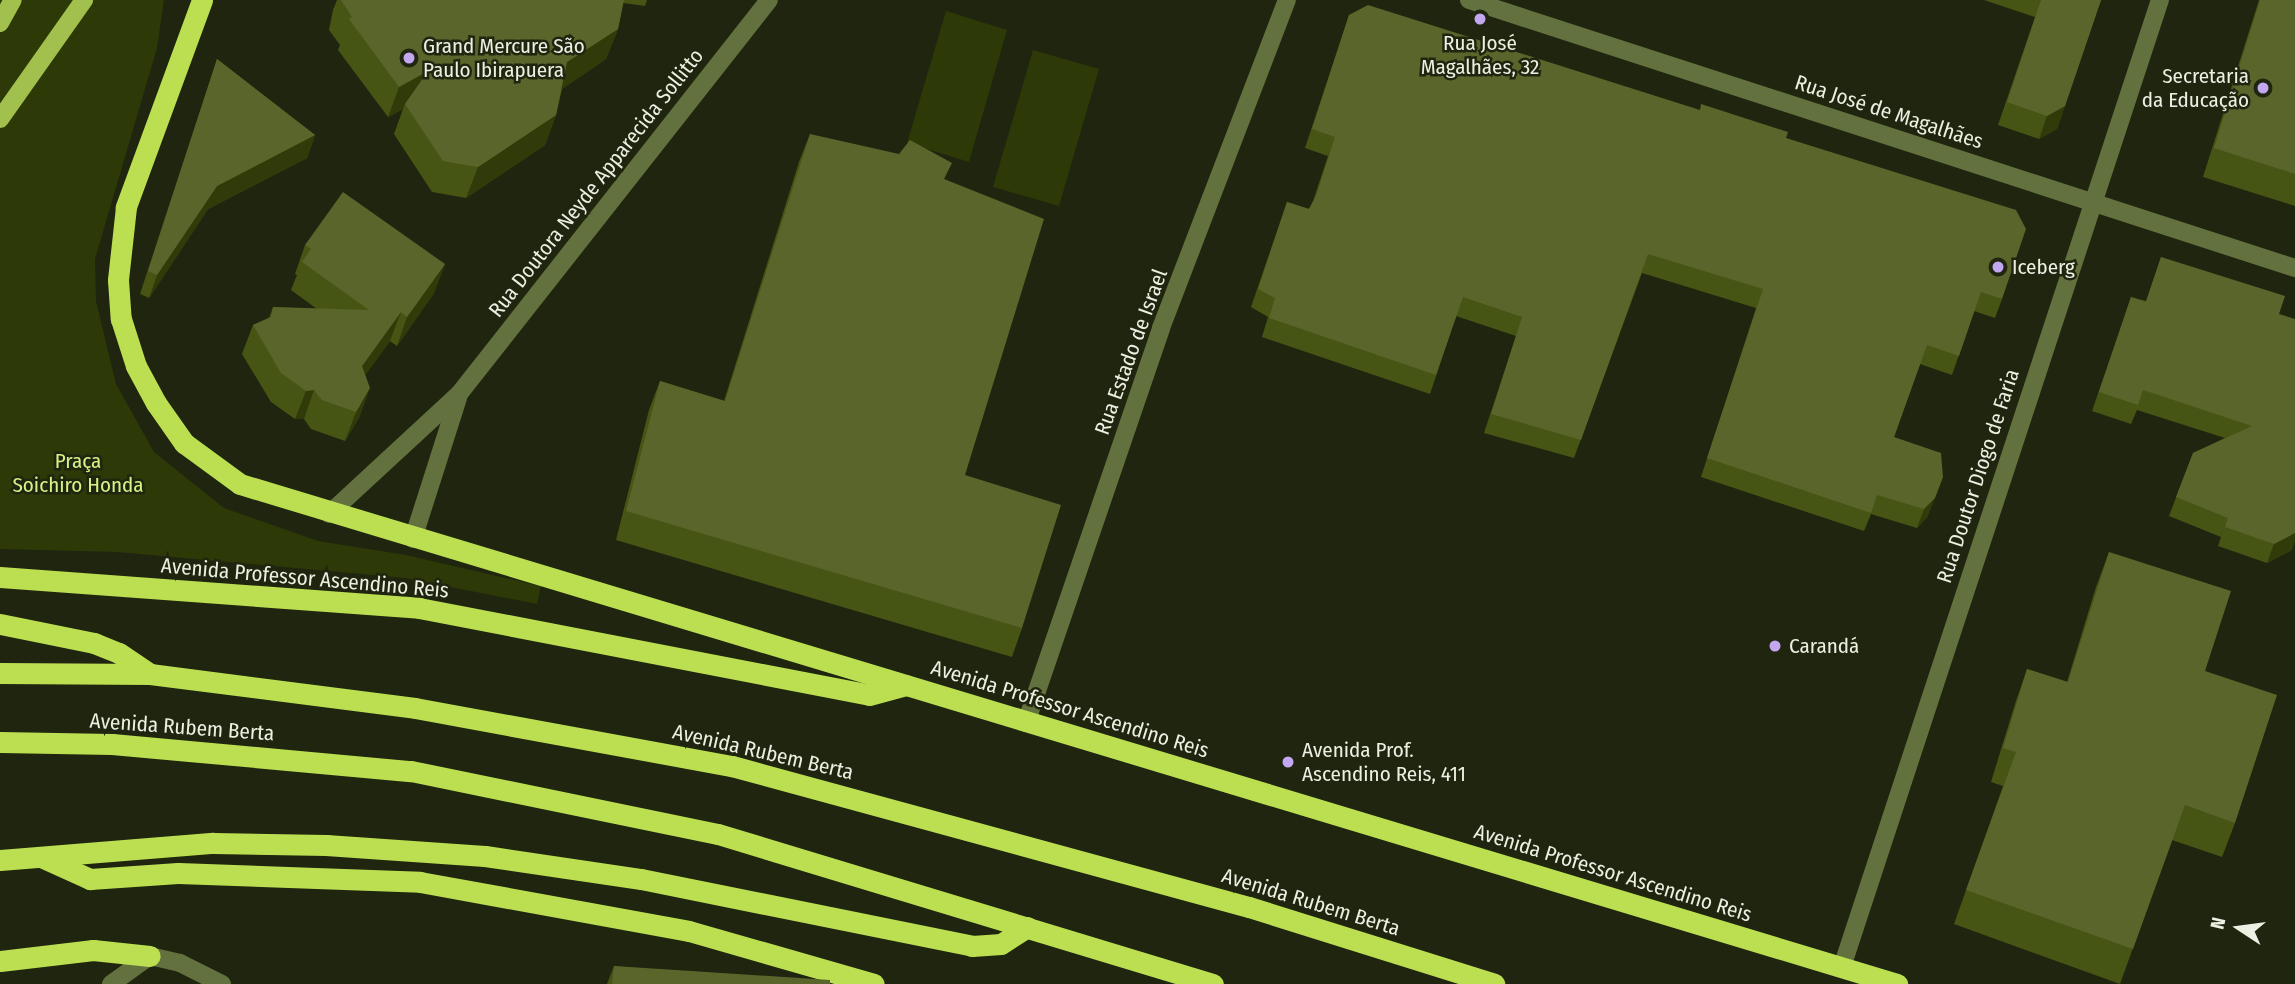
<!DOCTYPE html>
<html>
<head>
<meta charset="utf-8">
<style>
  body { margin:0 }
  #map { position:relative; width:2295px; height:984px; overflow:hidden; background:#1f250f; font-family:"Fira Sans Condensed",sans-serif }
  div>[style] { position:absolute }
  .green>* { inset:0; background:#2d3907 }
  .street>* { height:18px; margin:-9px; padding:0 9px; transform-origin:9px; border-radius:9px; background:#62713d }
  .primary>* { height:18px; margin:-9px; padding:0 9px; transform-origin:9px; border-radius:9px; background:#a2c04d }
  .highway>* { height:21px; margin:-10.5px; padding:0 10.5px; transform-origin:10.5px; border-radius:10.5px; background:#bcdf51 }
  .wall>* { inset:0; background:#475514 }
  .shaded-wall>* { inset:0; background:#303b09 }
  .building>* { inset:0; background:#59652b }
  .dots>* { width:19px; height:19px; translate:-50% -50%; box-sizing:border-box; border:4px solid #1f250f; border-radius:50% }
  span { translate:-50% -50%; white-space:nowrap; text-align:center; line-height:1.15; -webkit-text-stroke:5px #1f250f; paint-order:stroke }
  .poi-label { font-size:21px; color:#ebf0e2 }
  .left { translate:0 -50%; text-align:left }
  .right { translate:-100% -50%; text-align:right }
  .street-label { font-size:21px; color:#ebf0e2 }
  .park-label { font-size:21px; color:#d5f385 }
  .north { position:absolute; left:2204px; top:893px; width:70px; height:70px; -webkit-text-stroke:5px #1f250f; paint-order:stroke; rotate:283deg; font-size:19px; font-weight:700; line-height:28px; text-align:center; color:#ebf0e2 }
  .north::after { content:''; display:block; margin:auto; width:24px; height:32px; background:#ebf0e2; clip-path:polygon(50% 0,100% 100%,50% 72%,0 100%) }
</style>
</head>
<body>
<div id="map">
  <div class="green">
    <i style="clip-path:polygon(0 0,164px 0,157px 48px,95px 259px,96px 301px,116px 384px,154px 452px,224px 508px,318px 541px,406px 555px,541px 586px,537px 604px,405px 578px,117px 552px,0 549px)"></i>
    <i style="clip-path:polygon(946px 11px,1007px 30px,969px 162px,907px 143px)"></i>
    <i style="clip-path:polygon(1033px 50px,1099px 69px,1059px 206px,993px 187px)"></i>
  </div>
  <div class="street">
    <i style="left:1469px;top:0;width:868px;rotate:17.98deg"></i>
    <i style="left:329px;top:514px;width:177px;rotate:-42.7deg"></i>
    <i style="left:459px;top:394px;width:501px;rotate:-51.8deg"></i>
    <i style="left:413px;top:539px;width:148px;rotate:-72.3deg"></i>
    <i style="left:1026px;top:723px;width:417px;rotate:-71.1deg"></i>
    <i style="left:1161px;top:328px;width:351px;rotate:-69deg"></i>
    <i style="left:1842px;top:967px;width:1018px;rotate:-71.8deg"></i>
    <i style="left:111px;top:984px;width:48px;rotate:-35.7deg"></i>
    <i style="left:150px;top:956px;width:31px;rotate:13deg"></i>
    <i style="left:180px;top:963px;width:47px;rotate:26.6deg"></i>
  </div>
  <div class="primary">
    <i style="left:0;top:23px;width:26px;rotate:-61deg"></i>
    <i style="left:0;top:119px;width:146px;rotate:-54.8deg"></i>
  </div>
  <div class="highway">
    <i style="left:202px;top:0;width:221px;rotate:110.2deg"></i>
    <i style="left:126px;top:207px;width:73px;rotate:96.3deg"></i>
    <i style="left:118px;top:280px;width:39px;rotate:86deg"></i>
    <i style="left:121px;top:319px;width:49px;rotate:72.3deg"></i>
    <i style="left:136px;top:366px;width:42px;rotate:61.6deg"></i>
    <i style="left:156px;top:403px;width:49px;rotate:55deg"></i>
    <i style="left:184px;top:443px;width:69px;rotate:36.2deg"></i>
    <i style="left:240px;top:484px;width:1731px;rotate:16.79deg"></i>
    <i style="left:0;top:577px;width:420px;rotate:4.2deg"></i>
    <i style="left:419px;top:608px;width:458px;rotate:10.9deg"></i>
    <i style="left:869px;top:695px;width:38px;rotate:-15deg"></i>
    <i style="left:0;top:624px;width:96px;rotate:11.4deg"></i>
    <i style="left:94px;top:643px;width:27px;rotate:22deg"></i>
    <i style="left:119px;top:653px;width:37px;rotate:34deg"></i>
    <i style="left:0;top:673px;width:150px;rotate:0.4deg"></i>
    <i style="left:150px;top:674px;width:267px;rotate:7.3deg"></i>
    <i style="left:415px;top:708px;width:322px;rotate:10.4deg"></i>
    <i style="left:732px;top:766px;width:536px;rotate:15.26deg"></i>
    <i style="left:1249px;top:907px;width:257px;rotate:17.4deg"></i>
    <i style="left:0;top:742px;width:112px;rotate:1deg"></i>
    <i style="left:112px;top:744px;width:300px;rotate:5.2deg"></i>
    <i style="left:411px;top:771px;width:313px;rotate:11.6deg"></i>
    <i style="left:718px;top:834px;width:517px;rotate:16.86deg"></i>
    <i style="left:41px;top:857px;width:54px;rotate:24.2deg"></i>
    <i style="left:90px;top:879px;width:88px;rotate:-3.9deg"></i>
    <i style="left:178px;top:873px;width:242px;rotate:2.1deg"></i>
    <i style="left:420px;top:882px;width:273px;rotate:10.3deg"></i>
    <i style="left:689px;top:931px;width:192px;rotate:16deg"></i>
    <i style="left:0;top:860px;width:214px;rotate:-4.6deg"></i>
    <i style="left:213px;top:843px;width:113px;rotate:1deg"></i>
    <i style="left:326px;top:845px;width:159px;rotate:4deg"></i>
    <i style="left:485px;top:856px;width:158px;rotate:8.4deg"></i>
    <i style="left:641px;top:879px;width:338px;rotate:11.4deg"></i>
    <i style="left:972px;top:946px;width:29px;rotate:-4deg"></i>
    <i style="left:1001px;top:944px;width:31px;rotate:-33deg"></i>
    <i style="left:0;top:961px;width:94px;rotate:-6.7deg"></i>
    <i style="left:93px;top:950px;width:57px;rotate:6deg"></i>
  </div>
  <div class="wall">
    <i style="clip-path:polygon(337px 0,647px 0,645px 6px,623px 3px,618px 29px,606px 59px,562px 89px,556px 115px,545px 145px,466px 198px,432px 192px,394px 134px,403px 109px,388px 117px,338px 50px,340px 45px,329px 30px,333px 10px)"></i>
    <i style="clip-path:polygon(1984px 0,2101px 0,2057px 129px,2039px 139px,1998px 125px,2035px 17px)"></i>
    <i style="clip-path:polygon(2259px 0,2295px 0,2295px 206px,2203px 177px)"></i>
    <i style="clip-path:polygon(1349px 15px,1786px 138px,2002px 299px,1995px 318px,1974px 311px,1952px 375px,1920px 364px,1894px 437px,1928px 516px,1917px 528px,1871px 514px,1864px 531px,1701px 477px,1756px 308px,1642px 273px,1574px 458px,1484px 433px,1516px 336px,1456px 316px,1430px 394px,1262px 337px,1268px 317px,1251px 307px,1287px 202px,1309px 209px,1313px 201px,1328px 156px,1305px 148px)"></i>
    <i style="clip-path:polygon(217px 59px,315px 135px,307px 158px,208px 209px,149px 298px,140px 294px)"></i>
    <i style="clip-path:polygon(810px 134px,946px 180px,965px 475px,1022px 628px,1012px 657px,616px 540px,649px 410px,660px 381px,724px 401px,799px 162px)"></i>
    <i style="clip-path:polygon(305px 245px,445px 264px,434px 293px,397px 346px,390px 341px,365px 375px,360px 416px,345px 441px,311px 429px,304px 419px,295px 419px,271px 402px,242px 354px,253px 325px,269px 318px,273px 307px,317px 309px,291px 290px,297px 275px,295px 274px)"></i>
    <i style="clip-path:polygon(2161px 257px,2279px 314px,2292px 550px,2267px 563px,2218px 546px,2221px 537px,2169px 516px,2193px 453px,2225px 438px,2137px 410px,2131px 424px,2092px 411px,2131px 297px,2146px 301px)"></i>
    <i style="clip-path:polygon(2109px 552px,2205px 671px,2235px 823px,2222px 857px,2172px 840px,2120px 984px,1954px 924px,2003px 786px,1991px 782px,2015px 704px,2027px 669px,2067px 682px,2096px 587px)"></i>
    <i style="clip-path:polygon(614px 966px,830px 984px,607px 984px)"></i>
  </div>
  <div class="shaded-wall">
    <i style="clip-path:polygon(618px 29px,606px 59px,556px 93px,567px 62px)"></i>
    <i style="clip-path:polygon(428px 71px,405px 104px,403px 109px,388px 117px,399px 87px)"></i>
    <i style="clip-path:polygon(2065px 106px,2057px 129px,2039px 139px,2047px 116px)"></i>
    <i style="clip-path:polygon(556px 115px,545px 145px,466px 198px,478px 167px)"></i>
    <i style="clip-path:polygon(315px 135px,307px 158px,208px 209px,149px 298px,157px 275px,217px 186px)"></i>
    <i style="clip-path:polygon(445px 264px,434px 293px,397px 346px,407px 317px)"></i>
    <i style="clip-path:polygon(401px 312px,390px 341px,351px 395px,362px 366px)"></i>
    <i style="clip-path:polygon(370px 388px,360px 416px,345px 441px,356px 412px)"></i>
    <i style="clip-path:polygon(314px 390px,304px 419px,295px 419px,306px 391px)"></i>
    <i style="clip-path:polygon(1943px 477px,1928px 516px,1917px 528px,1924px 509px)"></i>
    <i style="clip-path:polygon(2295px 533px,2295px 541px,2292px 550px,2267px 563px,2274px 544px)"></i>
  </div>
  <div class="building">
    <i style="clip-path:polygon(341px 0,624px 0,618px 29px,567px 62px,556px 115px,478px 167px,443px 161px,405px 104px,428px 71px,399px 87px,349px 19px,352px 17px)"></i>
    <i style="clip-path:polygon(2041px 0,2101px 0,2065px 106px,2047px 116px,2007px 102px)"></i>
    <i style="clip-path:polygon(2260px 0,2295px 0,2295px 174px,2214px 148px)"></i>
    <i style="clip-path:polygon(1368px 5px,1700px 110px,1701px 104px,1788px 132px,1786px 138px,2016px 210px,2026px 229px,2002px 299px,1981px 292px,1959px 356px,1927px 345px,1894px 437px,1941px 453px,1943px 477px,1935px 498px,1924px 509px,1877px 495px,1871px 513px,1707px 458px,1763px 289px,1648px 254px,1581px 440px,1491px 414px,1522px 317px,1463px 297px,1436px 375px,1269px 318px,1275px 298px,1258px 289px,1287px 202px,1309px 209px,1316px 196px,1335px 137px,1312px 129px,1349px 15px)"></i>
    <i style="clip-path:polygon(217px 59px,315px 135px,217px 186px,157px 275px,148px 271px)"></i>
    <i style="clip-path:polygon(810px 134px,899px 154px,910px 140px,952px 163px,944px 179px,1044px 219px,965px 475px,1061px 505px,1022px 628px,626px 511px,660px 381px,725px 401px)"></i>
    <i style="clip-path:polygon(343px 192px,445px 264px,407px 317px,401px 312px,362px 366px,370px 388px,356px 412px,322px 400px,314px 390px,306px 391px,281px 373px,253px 325px,271px 317px,273px 307px,369px 310px,302px 262px,311px 249px,305px 245px)"></i>
    <i style="clip-path:polygon(2161px 257px,2285px 296px,2279px 314px,2295px 319px,2295px 533px,2274px 544px,2225px 527px,2228px 518px,2176px 497px,2193px 453px,2252px 426px,2143px 390px,2138px 405px,2099px 392px,2131px 297px,2146px 302px)"></i>
    <i style="clip-path:polygon(2109px 552px,2231px 591px,2205px 671px,2277px 695px,2235px 823px,2185px 805px,2133px 949px,1966px 890px,2016px 752px,2003px 748px,2027px 669px,2068px 682px)"></i>
    <i style="clip-path:polygon(614px 966px,830px 980px,830px 984px,612px 984px)"></i>
  </div>
  <div class="dots">
    <i style="left:1480px;top:19px;background:#c4a7f1"></i>
    <i style="left:409px;top:58px;background:#c4a7f1"></i>
    <i style="left:2263px;top:88px;background:#c4a7f1"></i>
    <i style="left:1998px;top:267px;background:#c4a7f1"></i>
    <i style="left:1775px;top:646px;background:#c4a7f1"></i>
    <i style="left:1288px;top:762px;background:#c4a7f1"></i>
  </div>
  <div class="poi-label">
    <span style="left:1480px;top:55px">Rua José<br>Magalhães, 32</span>
    <span class="left" style="left:423px;top:58px">Grand Mercure São<br>Paulo Ibirapuera</span>
    <span class="right" style="left:2249px;top:88px">Secretaria<br>da Educação</span>
    <span class="left" style="left:2012px;top:267px">Iceberg</span>
    <span class="left" style="left:1789px;top:646px">Carandá</span>
    <span class="left" style="left:1302px;top:762px">Avenida Prof.<br>Ascendino Reis, 411</span>
  </div>
  <div class="street-label">
    <span style="left:1889px;top:112px;rotate:18deg">Rua José de Magalhães</span>
    <span style="left:596px;top:183px;rotate:-52deg">Rua Doutora Neyde Apparecida Sollitto</span>
    <span style="left:1131px;top:352px;rotate:-70deg">Rua Estado de Israel</span>
    <span style="left:1978px;top:476px;rotate:-72deg">Rua Doutor Diogo de Faria</span>
    <span style="left:305px;top:578px;rotate:5deg">Avenida Professor Ascendino Reis</span>
    <span style="left:1070px;top:709px;rotate:17deg">Avenida Professor Ascendino Reis</span>
    <span style="left:182px;top:727px;rotate:4deg">Avenida Rubem Berta</span>
    <span style="left:763px;top:752px;rotate:13deg">Avenida Rubem Berta</span>
    <span style="left:1613px;top:873px;rotate:17deg">Avenida Professor Ascendino Reis</span>
    <span style="left:1311px;top:902px;rotate:17deg">Avenida Rubem Berta</span>
  </div>
  <div class="park-label">
    <span style="left:78px;top:473px">Praça<br>Soichiro Honda</span>
  </div>
  <div class="north">N</div>
</div>
</body>
</html>
